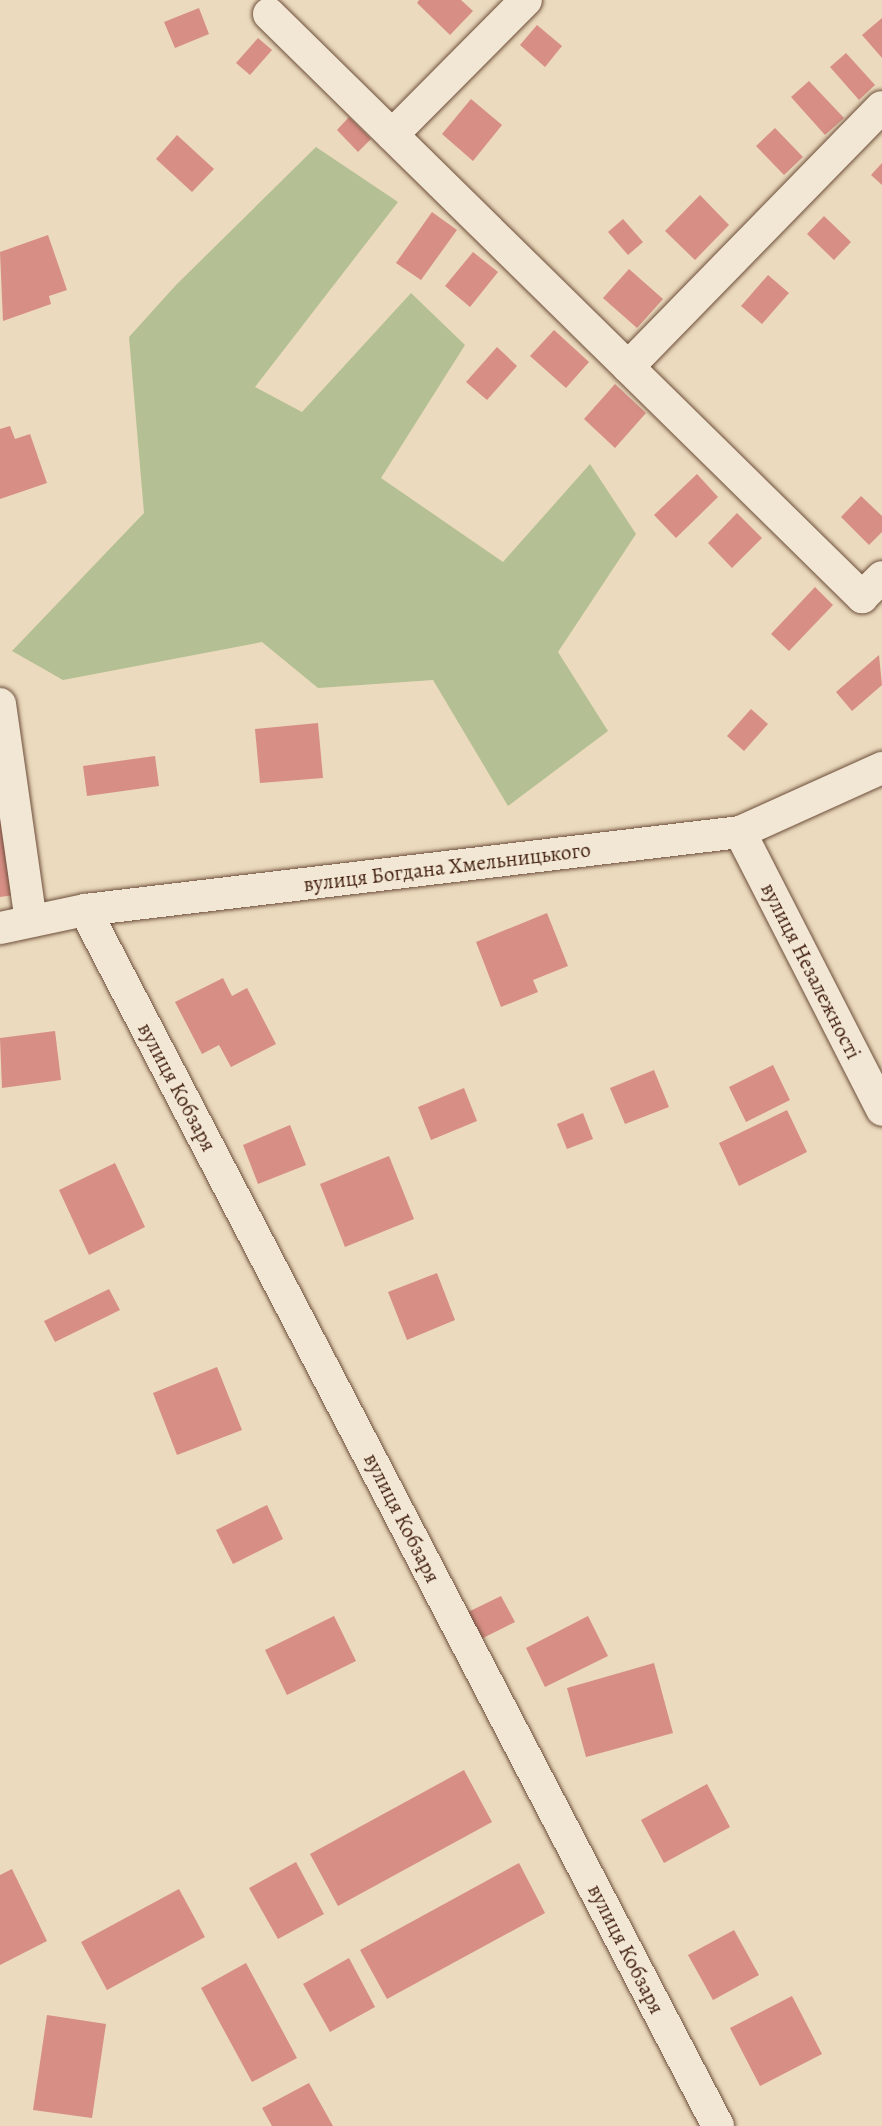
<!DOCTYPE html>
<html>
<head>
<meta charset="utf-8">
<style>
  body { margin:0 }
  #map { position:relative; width:882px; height:2126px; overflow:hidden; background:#ebdabd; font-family:Alegreya,serif }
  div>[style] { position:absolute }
  .green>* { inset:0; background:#b4c093 }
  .building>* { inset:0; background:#d78e84 }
  .roads { filter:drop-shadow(0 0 2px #6c4d3a) drop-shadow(0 0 2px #6c4d3a) }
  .minor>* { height:32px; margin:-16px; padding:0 16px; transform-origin:16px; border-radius:16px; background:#f2e7d4 }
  span { translate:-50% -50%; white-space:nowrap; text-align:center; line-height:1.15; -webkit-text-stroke:4.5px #f2e7d4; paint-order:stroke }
  .street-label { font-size:21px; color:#411e0e }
</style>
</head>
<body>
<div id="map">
  <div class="green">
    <i style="clip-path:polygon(316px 147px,398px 202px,255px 387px,302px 412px,411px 293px,465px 345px,381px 478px,503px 562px,590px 464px,636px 534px,558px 652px,608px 731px,508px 806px,433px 680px,318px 688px,262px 642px,63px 680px,12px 651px,144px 513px,129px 337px,176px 285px)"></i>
  </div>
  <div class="building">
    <i style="clip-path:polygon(419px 0,461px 0,473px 11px,450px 35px,417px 3px)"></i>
    <i style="clip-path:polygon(199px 8px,209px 34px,175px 48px,164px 22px)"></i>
    <i style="clip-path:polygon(882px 18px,882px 58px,862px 35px)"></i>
    <i style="clip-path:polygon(537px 25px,562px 46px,545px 67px,520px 45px)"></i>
    <i style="clip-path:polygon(258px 38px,272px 50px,250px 75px,236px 63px)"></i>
    <i style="clip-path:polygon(846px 53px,875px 85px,859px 100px,830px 67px)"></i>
    <i style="clip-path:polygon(809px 81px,844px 118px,825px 135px,791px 97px)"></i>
    <i style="clip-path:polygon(471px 99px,502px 125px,473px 161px,442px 134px)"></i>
    <i style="clip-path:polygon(349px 117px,371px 139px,358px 152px,337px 130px)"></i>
    <i style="clip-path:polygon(775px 128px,803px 157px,784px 175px,756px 146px)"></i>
    <i style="clip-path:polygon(177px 135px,214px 169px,192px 192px,156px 159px)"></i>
    <i style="clip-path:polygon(882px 163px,882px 185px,871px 175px)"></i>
    <i style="clip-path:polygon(700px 195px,729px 225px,695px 260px,665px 231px)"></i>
    <i style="clip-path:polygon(432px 212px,457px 230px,421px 280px,396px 263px)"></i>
    <i style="clip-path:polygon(824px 216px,851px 242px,834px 260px,807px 234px)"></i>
    <i style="clip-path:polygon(623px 219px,643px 242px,628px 255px,608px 232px)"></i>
    <i style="clip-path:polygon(48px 235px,67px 290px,49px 296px,51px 304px,3px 321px,0 252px)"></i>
    <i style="clip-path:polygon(473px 252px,498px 272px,470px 307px,445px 286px)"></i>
    <i style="clip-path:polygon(629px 269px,663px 299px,637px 328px,603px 298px)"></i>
    <i style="clip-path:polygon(768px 275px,789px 293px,762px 324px,741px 306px)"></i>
    <i style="clip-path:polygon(554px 330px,589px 362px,566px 388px,530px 356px)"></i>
    <i style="clip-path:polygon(497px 347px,517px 366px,487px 400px,466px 382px)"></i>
    <i style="clip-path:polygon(615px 384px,646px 413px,615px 448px,584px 419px)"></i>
    <i style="clip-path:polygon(10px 426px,15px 439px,30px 434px,47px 483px,0 499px,0 429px)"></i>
    <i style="clip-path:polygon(697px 474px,718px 497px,676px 538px,654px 515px)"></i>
    <i style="clip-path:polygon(861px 496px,882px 516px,882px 532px,869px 545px,841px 517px)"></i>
    <i style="clip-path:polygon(737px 513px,762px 538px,732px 568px,708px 543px)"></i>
    <i style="clip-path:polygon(815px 587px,833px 605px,789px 651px,771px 634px)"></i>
    <i style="clip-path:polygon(879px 655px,882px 685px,852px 711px,836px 692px)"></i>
    <i style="clip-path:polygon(751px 709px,768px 724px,744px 751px,727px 736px)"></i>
    <i style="clip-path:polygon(318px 723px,323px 778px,260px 783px,255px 729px)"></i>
    <i style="clip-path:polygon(155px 756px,159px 786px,87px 796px,83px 766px)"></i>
    <i style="clip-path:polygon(0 820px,14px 895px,0 897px)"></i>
    <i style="clip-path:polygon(547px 913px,568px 966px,533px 980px,538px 992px,501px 1007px,476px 942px)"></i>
    <i style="clip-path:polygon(223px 978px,232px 996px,247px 988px,276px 1044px,231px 1067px,219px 1045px,202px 1054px,175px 1002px)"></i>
    <i style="clip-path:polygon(55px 1031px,61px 1080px,2px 1088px,0 1038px)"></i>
    <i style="clip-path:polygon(773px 1065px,790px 1100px,746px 1122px,729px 1087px)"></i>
    <i style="clip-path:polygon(654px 1070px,669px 1107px,625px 1124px,610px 1088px)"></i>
    <i style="clip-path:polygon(464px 1088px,477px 1121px,431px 1140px,418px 1107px)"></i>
    <i style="clip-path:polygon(787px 1110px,807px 1152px,739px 1186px,719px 1143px)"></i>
    <i style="clip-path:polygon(583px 1113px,593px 1139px,567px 1149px,557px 1124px)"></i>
    <i style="clip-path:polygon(290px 1125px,306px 1165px,258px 1184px,243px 1145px)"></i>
    <i style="clip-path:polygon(389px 1156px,414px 1219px,345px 1247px,320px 1184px)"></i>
    <i style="clip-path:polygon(115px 1163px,145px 1227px,89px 1255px,59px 1190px)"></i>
    <i style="clip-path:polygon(437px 1273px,455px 1320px,407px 1340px,388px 1292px)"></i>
    <i style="clip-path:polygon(109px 1289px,120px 1310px,55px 1342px,44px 1321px)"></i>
    <i style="clip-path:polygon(217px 1367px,242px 1430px,177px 1455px,153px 1393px)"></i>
    <i style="clip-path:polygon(267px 1505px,283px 1539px,233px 1564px,216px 1530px)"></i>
    <i style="clip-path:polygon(501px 1596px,515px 1622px,477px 1641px,464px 1614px)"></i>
    <i style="clip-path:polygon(334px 1616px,356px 1661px,287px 1695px,265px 1650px)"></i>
    <i style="clip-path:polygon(588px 1616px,608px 1656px,545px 1687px,526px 1648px)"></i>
    <i style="clip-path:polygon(654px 1663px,673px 1733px,586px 1757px,567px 1688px)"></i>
    <i style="clip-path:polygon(464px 1770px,492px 1822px,338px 1906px,310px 1854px)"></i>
    <i style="clip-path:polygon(707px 1784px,730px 1827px,664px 1863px,641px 1820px)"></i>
    <i style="clip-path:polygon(296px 1862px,324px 1914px,278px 1939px,249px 1888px)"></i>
    <i style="clip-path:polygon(519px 1863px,545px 1913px,387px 1999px,360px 1950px)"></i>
    <i style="clip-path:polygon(12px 1869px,47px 1941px,0 1965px,0 1875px)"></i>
    <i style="clip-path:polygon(179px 1889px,205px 1937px,107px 1990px,81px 1942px)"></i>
    <i style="clip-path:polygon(734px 1930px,759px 1975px,713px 2000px,688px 1955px)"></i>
    <i style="clip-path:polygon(349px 1958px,375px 2007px,330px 2032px,303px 1984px)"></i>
    <i style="clip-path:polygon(246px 1963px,297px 2058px,252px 2082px,201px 1988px)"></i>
    <i style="clip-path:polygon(792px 1996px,822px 2054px,760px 2086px,730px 2028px)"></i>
    <i style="clip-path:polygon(47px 2015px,106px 2024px,92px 2118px,33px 2110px)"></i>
    <i style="clip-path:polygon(309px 2083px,333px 2126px,272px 2126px,262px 2108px)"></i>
  </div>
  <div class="roads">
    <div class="minor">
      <i style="left:269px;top:14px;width:832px;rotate:44.51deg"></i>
      <i style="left:862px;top:597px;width:28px;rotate:-45deg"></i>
      <i style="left:392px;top:135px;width:190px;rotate:-45.2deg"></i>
      <i style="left:628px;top:367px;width:363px;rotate:-45.7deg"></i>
      <i style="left:0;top:704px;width:219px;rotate:81.9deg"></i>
      <i style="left:740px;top:832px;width:312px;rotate:62.9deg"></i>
      <i style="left:85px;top:910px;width:1371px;rotate:62.5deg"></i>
      <i style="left:0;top:928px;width:87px;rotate:-12deg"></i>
      <i style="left:85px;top:910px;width:660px;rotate:-6.79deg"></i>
      <i style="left:740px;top:832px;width:156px;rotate:-24.3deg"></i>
    </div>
  </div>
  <div class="street-label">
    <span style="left:447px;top:867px;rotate:-7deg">вулиця Богдана Хмельницького</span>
    <span style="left:811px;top:971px;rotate:63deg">вулиця Незалежності</span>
    <span style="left:177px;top:1087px;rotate:62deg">вулиця Кобзаря</span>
    <span style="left:402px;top:1518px;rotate:63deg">вулиця Кобзаря</span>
    <span style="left:626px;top:1949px;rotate:63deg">вулиця Кобзаря</span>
  </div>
</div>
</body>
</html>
